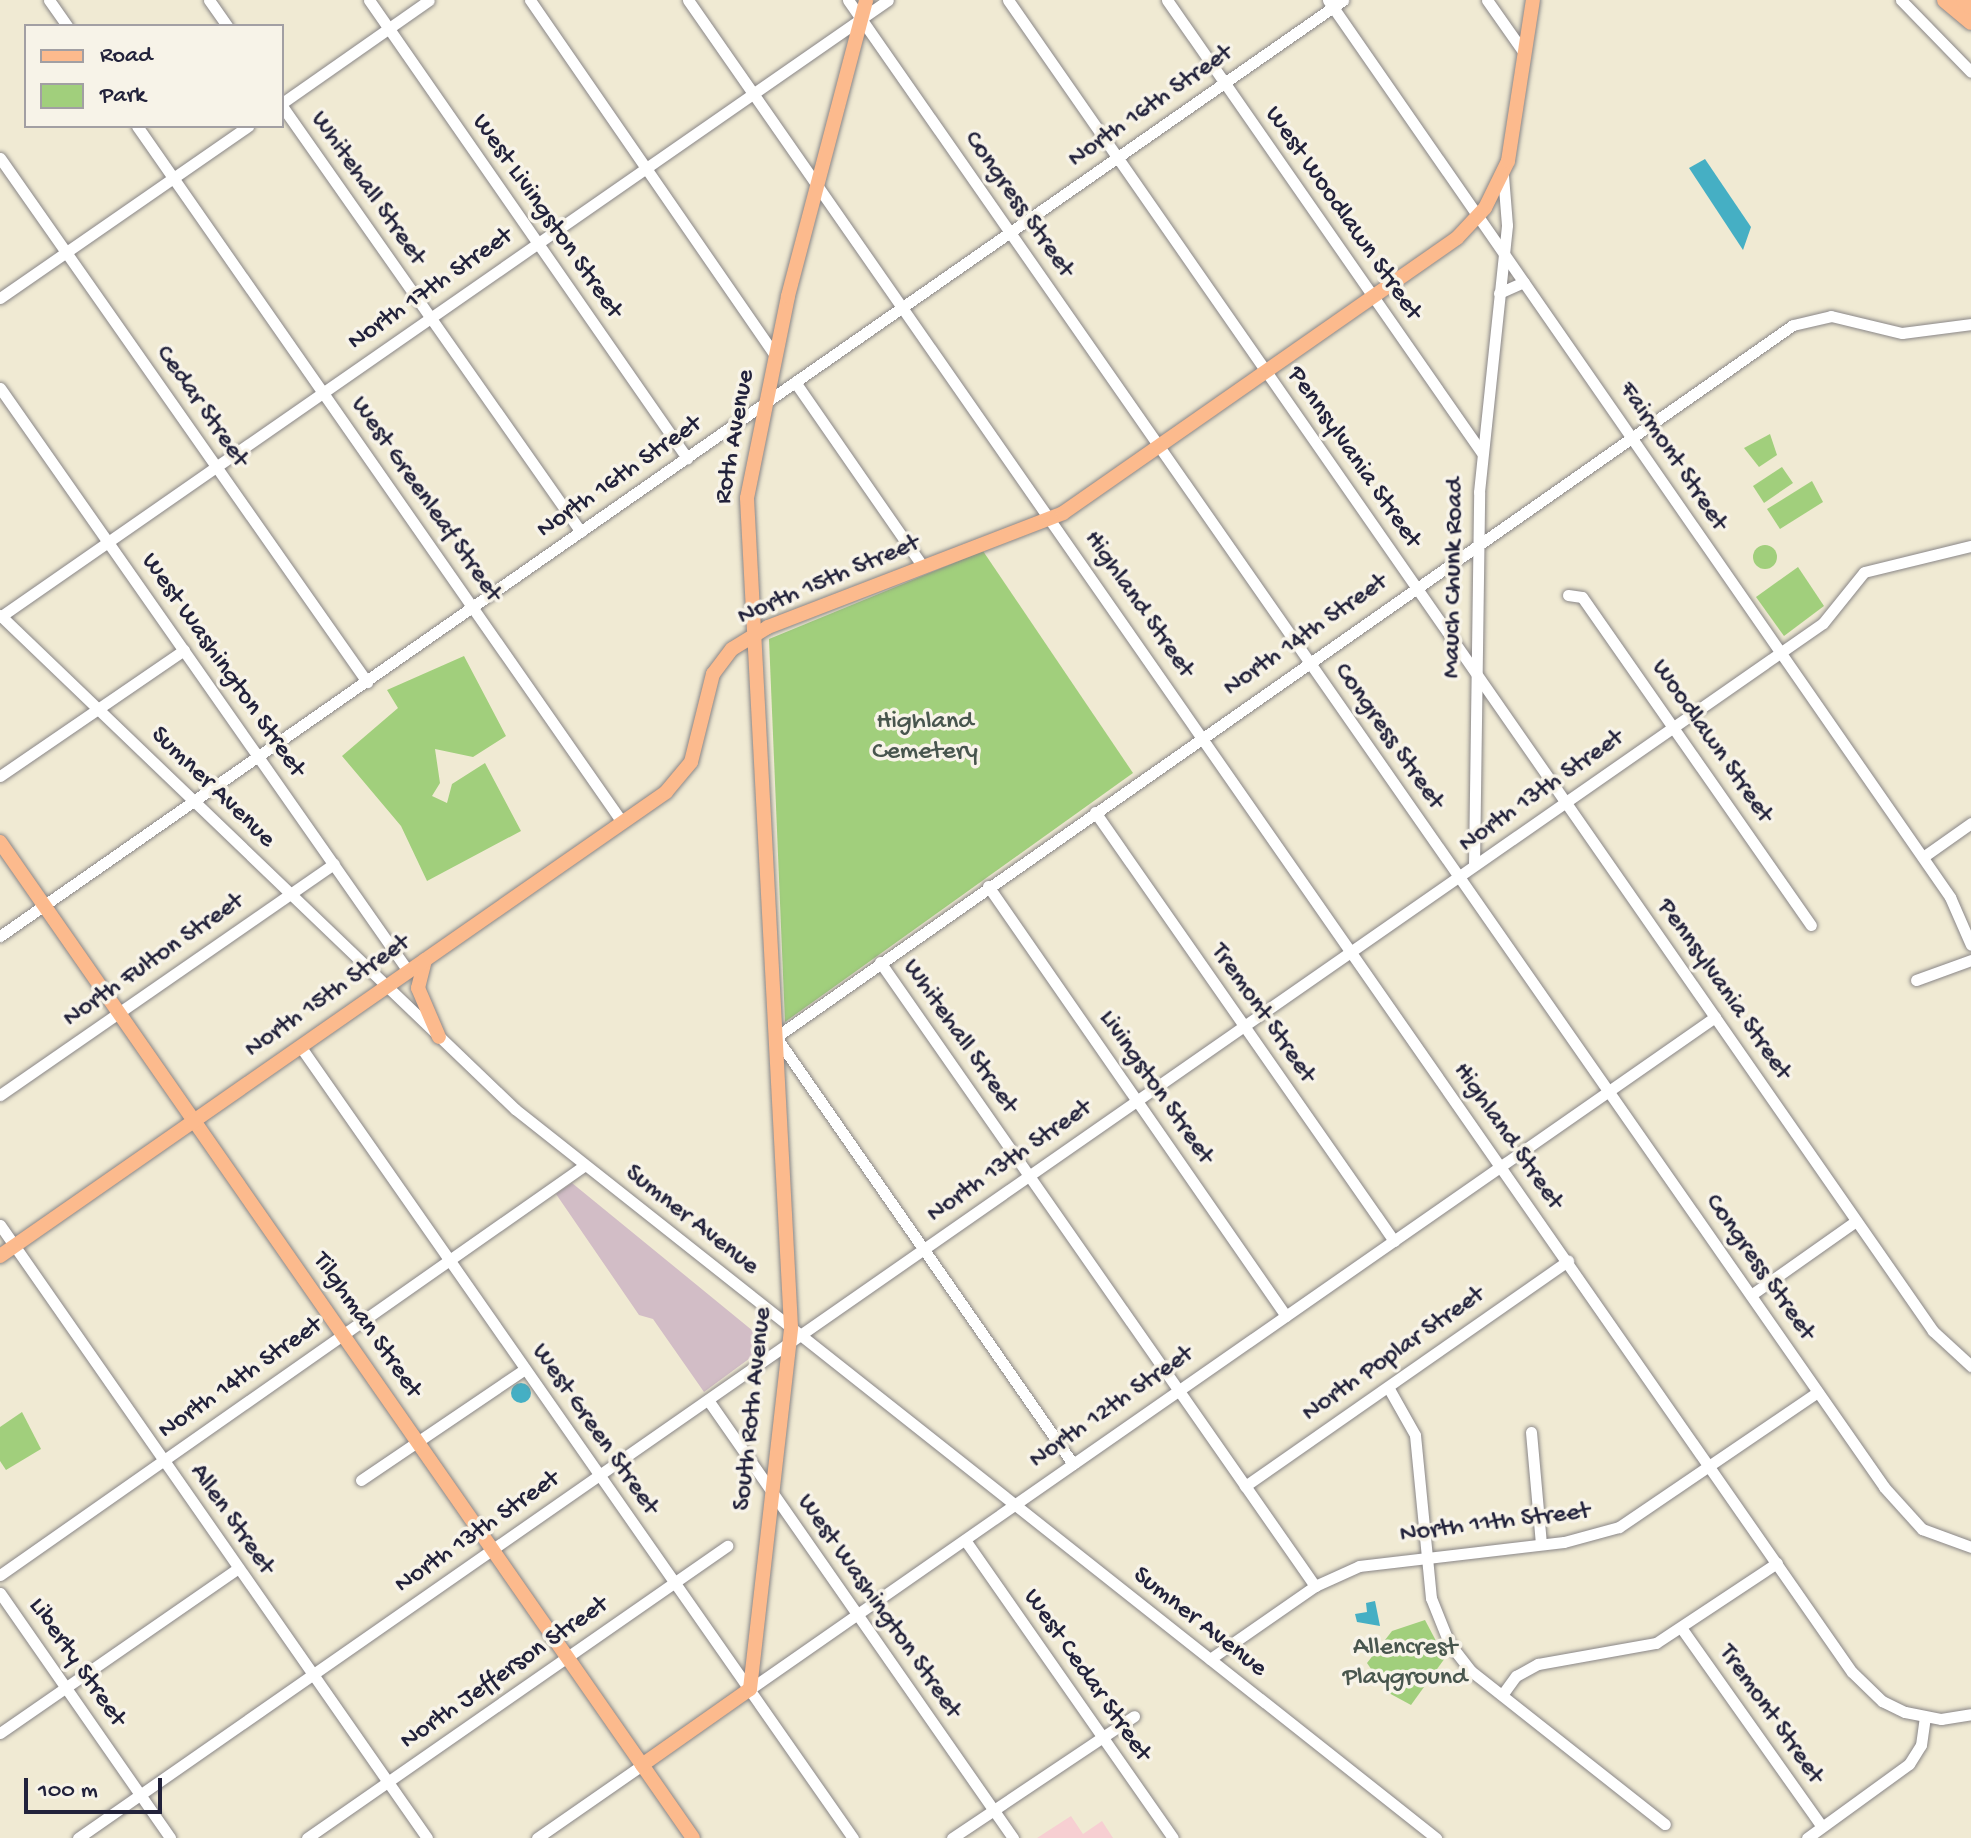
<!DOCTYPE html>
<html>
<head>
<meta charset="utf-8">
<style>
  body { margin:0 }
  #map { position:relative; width:1971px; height:1838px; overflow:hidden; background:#f0ead3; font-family:"Gochi Hand",sans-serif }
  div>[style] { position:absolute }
  .built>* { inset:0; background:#f7cfd2 }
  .industrial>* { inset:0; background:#d2bdc6 }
  .green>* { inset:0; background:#a1cf7c }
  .round { border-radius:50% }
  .water>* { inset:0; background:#45afc4 }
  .roads { filter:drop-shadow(0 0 2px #898687) drop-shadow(0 0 2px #898687) }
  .minor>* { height:11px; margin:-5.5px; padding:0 5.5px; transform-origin:5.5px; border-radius:5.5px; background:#fff }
  .major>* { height:14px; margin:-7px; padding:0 7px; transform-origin:7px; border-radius:7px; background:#fcba8d }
  .highway>* { height:16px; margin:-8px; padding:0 8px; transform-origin:8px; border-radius:8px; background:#fcba8d }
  span { translate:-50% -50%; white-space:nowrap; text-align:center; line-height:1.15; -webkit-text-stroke:7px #f7f3e8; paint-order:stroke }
  .street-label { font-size:26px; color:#22223b }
  .park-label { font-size:26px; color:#48564e }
  .legend { position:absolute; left:24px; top:24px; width:260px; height:104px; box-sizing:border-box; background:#f7f3e8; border:2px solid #a29fa3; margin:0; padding:10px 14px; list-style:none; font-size:24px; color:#22223b }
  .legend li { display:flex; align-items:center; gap:16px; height:40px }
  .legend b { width:40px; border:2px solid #a29fa3 }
  .scale { position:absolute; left:24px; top:1778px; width:138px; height:36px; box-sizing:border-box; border:4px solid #22223b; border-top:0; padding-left:10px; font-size:24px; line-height:28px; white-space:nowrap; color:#22223b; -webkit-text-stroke:6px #f7f3e8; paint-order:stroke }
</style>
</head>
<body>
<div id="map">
  <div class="built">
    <i style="clip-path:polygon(1071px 1816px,1083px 1834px,1102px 1821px,1113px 1838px,1037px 1838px)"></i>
  </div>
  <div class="industrial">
    <i style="clip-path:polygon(572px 1183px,769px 1344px,704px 1392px,653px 1319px,639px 1315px,556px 1194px)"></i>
  </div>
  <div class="green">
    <i style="clip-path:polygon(1770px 434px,1777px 455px,1759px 467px,1744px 448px)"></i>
    <i style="clip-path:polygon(1782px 467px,1793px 483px,1764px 503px,1753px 486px)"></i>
    <i style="clip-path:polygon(1812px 481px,1823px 502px,1780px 529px,1767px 509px)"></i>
    <i class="round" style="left:1753px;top:545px;width:24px;height:24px"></i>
    <i style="clip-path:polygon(983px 551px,1133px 773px,785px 1022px,769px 639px)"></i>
    <i style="clip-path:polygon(1798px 567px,1824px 606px,1784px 636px,1756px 597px)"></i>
    <i style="clip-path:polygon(464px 656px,506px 736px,473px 757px,435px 749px,440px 783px,432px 796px,447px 803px,452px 784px,485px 763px,521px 831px,427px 881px,401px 826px,342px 756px,398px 708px,387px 690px)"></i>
    <i style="clip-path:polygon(22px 1412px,41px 1449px,6px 1470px,0 1461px,0 1427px)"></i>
    <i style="clip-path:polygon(1425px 1620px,1445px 1658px,1411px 1705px,1387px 1692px,1367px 1663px,1392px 1631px)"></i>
  </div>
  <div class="water">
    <i style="clip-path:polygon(1705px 159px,1751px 227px,1743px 250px,1689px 168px)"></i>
    <i class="round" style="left:511px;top:1383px;width:20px;height:20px"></i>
    <i style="clip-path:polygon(1375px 1601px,1380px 1626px,1357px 1622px,1355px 1614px,1367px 1612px,1366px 1603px)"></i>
  </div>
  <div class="roads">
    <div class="minor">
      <i style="left:49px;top:0;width:32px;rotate:55deg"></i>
      <i style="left:209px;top:0;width:32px;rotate:55deg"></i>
      <i style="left:369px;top:0;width:558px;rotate:55.23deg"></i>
      <i style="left:530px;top:0;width:431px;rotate:55.4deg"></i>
      <i style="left:688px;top:0;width:2037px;rotate:55.16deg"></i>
      <i style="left:1852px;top:1672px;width:42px;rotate:44deg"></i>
      <i style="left:1882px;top:1701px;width:25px;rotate:26deg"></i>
      <i style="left:1905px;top:1712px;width:37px;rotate:11deg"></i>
      <i style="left:1941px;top:1719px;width:30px;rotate:-9deg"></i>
      <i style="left:848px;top:0;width:1812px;rotate:55.13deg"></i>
      <i style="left:1884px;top:1487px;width:57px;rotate:47.9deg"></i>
      <i style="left:1922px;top:1529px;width:52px;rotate:20.2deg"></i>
      <i style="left:1008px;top:0;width:1621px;rotate:55.2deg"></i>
      <i style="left:1933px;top:1331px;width:52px;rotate:42.6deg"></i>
      <i style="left:1167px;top:0;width:552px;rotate:55.19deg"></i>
      <i style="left:1328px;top:0;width:1092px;rotate:55.26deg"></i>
      <i style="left:1950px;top:897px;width:52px;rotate:66.4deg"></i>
      <i style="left:1487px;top:0;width:66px;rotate:54.9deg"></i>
      <i style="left:1901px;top:0;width:100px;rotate:45.8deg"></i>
      <i style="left:282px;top:103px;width:179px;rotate:-35deg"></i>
      <i style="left:282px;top:106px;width:520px;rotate:54.94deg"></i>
      <i style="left:137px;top:126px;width:848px;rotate:55.13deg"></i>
      <i style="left:0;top:158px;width:640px;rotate:54.99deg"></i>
      <i style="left:1499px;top:293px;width:27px;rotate:-24deg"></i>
      <i style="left:0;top:298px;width:302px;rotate:-34.7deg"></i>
      <i style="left:795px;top:382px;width:225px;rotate:55.3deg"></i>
      <i style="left:0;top:388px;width:712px;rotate:55.01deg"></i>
      <i style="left:1568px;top:595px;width:14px;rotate:8deg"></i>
      <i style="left:1582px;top:597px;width:400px;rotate:55.1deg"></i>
      <i style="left:0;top:615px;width:714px;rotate:43.81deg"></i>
      <i style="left:515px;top:1109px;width:1175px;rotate:38.36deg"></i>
      <i style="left:0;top:617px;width:1081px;rotate:-34.79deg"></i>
      <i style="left:0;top:776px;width:223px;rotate:-34.4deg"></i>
      <i style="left:1095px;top:812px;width:523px;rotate:55.12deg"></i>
      <i style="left:1923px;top:857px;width:59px;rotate:-35.3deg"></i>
      <i style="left:1474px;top:865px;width:373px;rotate:-89.2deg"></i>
      <i style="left:1479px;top:492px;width:268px;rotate:-84deg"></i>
      <i style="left:1507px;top:225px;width:50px;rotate:-94.6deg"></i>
      <i style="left:988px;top:886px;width:523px;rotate:55.28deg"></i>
      <i style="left:0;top:936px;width:1637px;rotate:-34.87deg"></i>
      <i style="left:880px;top:962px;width:761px;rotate:55.12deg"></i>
      <i style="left:1916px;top:980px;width:59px;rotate:-20deg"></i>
      <i style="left:300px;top:1046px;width:966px;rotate:55.08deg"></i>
      <i style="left:0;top:1095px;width:406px;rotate:-34.7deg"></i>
      <i style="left:0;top:1225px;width:747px;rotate:55.14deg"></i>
      <i style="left:1751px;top:1295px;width:128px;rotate:-35.2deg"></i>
      <i style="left:1388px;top:1387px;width:55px;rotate:60.6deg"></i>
      <i style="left:1415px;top:1435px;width:164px;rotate:84.4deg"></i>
      <i style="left:1431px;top:1598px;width:48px;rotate:68.2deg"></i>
      <i style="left:1449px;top:1643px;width:36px;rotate:52deg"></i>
      <i style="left:1471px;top:1671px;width:247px;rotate:38.3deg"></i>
      <i style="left:708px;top:1400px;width:534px;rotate:55.15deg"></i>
      <i style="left:1531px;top:1432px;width:112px;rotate:84.9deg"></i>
      <i style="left:1073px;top:1464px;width:520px;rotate:-124.82deg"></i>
      <i style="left:776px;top:1037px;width:1241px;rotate:-35deg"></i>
      <i style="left:1793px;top:325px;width:39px;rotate:-13deg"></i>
      <i style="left:1831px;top:316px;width:73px;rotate:13.5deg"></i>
      <i style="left:1902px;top:333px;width:70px;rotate:-7.4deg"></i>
      <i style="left:361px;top:1480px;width:198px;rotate:-34.1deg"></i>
      <i style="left:1245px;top:1486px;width:394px;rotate:-34.9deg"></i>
      <i style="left:965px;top:1540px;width:363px;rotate:55.1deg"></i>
      <i style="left:0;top:1575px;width:714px;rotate:-35.02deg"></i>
      <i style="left:0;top:1593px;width:298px;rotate:55.2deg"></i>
      <i style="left:1682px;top:1629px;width:242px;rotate:54.7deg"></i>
      <i style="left:1210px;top:1659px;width:128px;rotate:-34.8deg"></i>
      <i style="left:1315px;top:1586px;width:48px;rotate:-24.4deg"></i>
      <i style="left:1359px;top:1566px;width:206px;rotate:-6.7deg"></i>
      <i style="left:1564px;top:1542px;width:57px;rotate:-15.3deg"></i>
      <i style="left:1619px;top:1527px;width:240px;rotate:-34.2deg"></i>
      <i style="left:750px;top:1689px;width:1176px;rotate:-34.85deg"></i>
      <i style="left:1502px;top:1695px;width:24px;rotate:-54deg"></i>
      <i style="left:1516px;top:1676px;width:25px;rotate:-29deg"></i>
      <i style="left:1538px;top:1664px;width:120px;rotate:-10.1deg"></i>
      <i style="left:1656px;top:1643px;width:145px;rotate:-33.5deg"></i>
      <i style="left:0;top:1733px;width:290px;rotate:-34.7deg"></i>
      <i style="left:78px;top:1838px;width:2126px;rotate:-34.85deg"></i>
      <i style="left:1823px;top:623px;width:65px;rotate:-51.2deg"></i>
      <i style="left:1864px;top:572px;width:110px;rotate:-13.7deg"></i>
      <i style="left:307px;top:1838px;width:512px;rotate:-34.81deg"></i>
      <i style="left:537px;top:1838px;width:128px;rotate:-34.8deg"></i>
      <i style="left:952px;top:1838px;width:219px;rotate:-33.8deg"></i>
      <i style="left:1807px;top:1838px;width:126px;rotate:-36deg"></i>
      <i style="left:1909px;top:1764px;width:22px;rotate:-58deg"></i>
      <i style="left:1921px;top:1745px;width:28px;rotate:-82deg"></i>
    </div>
    <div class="major">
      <i style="left:0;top:842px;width:1213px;rotate:55.17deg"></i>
      <i style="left:425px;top:960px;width:29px;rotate:104deg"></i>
      <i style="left:418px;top:988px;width:53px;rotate:66.8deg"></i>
      <i style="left:0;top:1256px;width:812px;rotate:-34.86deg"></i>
      <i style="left:666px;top:792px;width:39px;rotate:-50deg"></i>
      <i style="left:691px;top:762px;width:91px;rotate:-76deg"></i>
      <i style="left:713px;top:674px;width:31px;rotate:-53deg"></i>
      <i style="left:732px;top:649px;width:42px;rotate:-31.4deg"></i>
      <i style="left:768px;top:627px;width:316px;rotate:-21.1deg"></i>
      <i style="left:1063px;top:513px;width:480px;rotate:-34.9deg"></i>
      <i style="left:1457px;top:238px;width:41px;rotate:-47deg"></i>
      <i style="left:1485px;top:208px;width:52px;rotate:-63.9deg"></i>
      <i style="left:1508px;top:161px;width:163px;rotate:-81.2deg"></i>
      <i style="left:642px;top:1765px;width:132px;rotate:-35.1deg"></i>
      <i style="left:750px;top:1689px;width:364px;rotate:-83.5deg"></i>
      <i style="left:791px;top:1327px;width:830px;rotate:-93.04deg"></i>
      <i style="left:747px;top:498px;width:206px;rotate:-78.5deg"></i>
      <i style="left:788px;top:296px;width:306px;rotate:-75.2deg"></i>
    </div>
    <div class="highway">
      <i style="left:1945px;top:0;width:34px;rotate:40deg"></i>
      <i style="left:1964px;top:0;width:9px;rotate:41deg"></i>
    </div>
  </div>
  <div class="street-label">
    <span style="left:1151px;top:107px;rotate:-35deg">North 16th Street</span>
    <span style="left:367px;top:189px;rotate:55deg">Whitehall Street</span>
    <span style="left:1018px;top:205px;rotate:55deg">Congress Street</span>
    <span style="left:1342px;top:214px;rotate:55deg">West Woodlawn Street</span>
    <span style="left:546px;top:217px;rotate:55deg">West Livingston Street</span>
    <span style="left:431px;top:290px;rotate:-35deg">North 17th Street</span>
    <span style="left:201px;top:407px;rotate:55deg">Cedar Street</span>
    <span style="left:736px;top:437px;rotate:-80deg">Roth Avenue</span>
    <span style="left:1672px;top:457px;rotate:56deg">Fairmont Street</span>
    <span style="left:1353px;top:458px;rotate:55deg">Pennsylvania Street</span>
    <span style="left:620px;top:478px;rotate:-35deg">North 16th Street</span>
    <span style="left:425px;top:500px;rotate:55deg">West Greenleaf Street</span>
    <span style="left:1455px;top:578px;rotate:-89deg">Mauch Chunk Road</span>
    <span style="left:829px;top:581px;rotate:-23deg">North 15th Street</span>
    <span style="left:1138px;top:605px;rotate:55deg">Highland Street</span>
    <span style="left:1306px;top:636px;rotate:-35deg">North 14th Street</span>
    <span style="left:222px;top:666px;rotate:55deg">West Washington Street</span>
    <span style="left:1388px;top:737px;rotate:55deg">Congress Street</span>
    <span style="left:1711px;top:742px;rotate:55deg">Woodlawn Street</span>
    <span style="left:212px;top:788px;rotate:44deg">Sumner Avenue</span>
    <span style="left:1542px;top:792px;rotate:-35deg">North 13th Street</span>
    <span style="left:154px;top:961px;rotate:-35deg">North Fulton Street</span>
    <span style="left:1723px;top:990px;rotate:55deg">Pennsylvania Street</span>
    <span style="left:328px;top:997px;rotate:-35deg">North 15th Street</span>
    <span style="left:1262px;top:1014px;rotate:55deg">Tremont Street</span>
    <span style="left:959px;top:1037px;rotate:55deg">Whitehall Street</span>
    <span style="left:1155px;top:1088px;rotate:55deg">Livingston Street</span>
    <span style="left:1507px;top:1137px;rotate:55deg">Highland Street</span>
    <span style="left:1010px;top:1162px;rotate:-35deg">North 13th Street</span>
    <span style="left:691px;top:1221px;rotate:38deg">Sumner Avenue</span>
    <span style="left:1759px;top:1268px;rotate:55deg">Congress Street</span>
    <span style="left:366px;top:1326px;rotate:55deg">Tilghman Street</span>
    <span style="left:1394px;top:1355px;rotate:-35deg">North Poplar Street</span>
    <span style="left:241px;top:1379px;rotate:-35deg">North 14th Street</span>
    <span style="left:1112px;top:1408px;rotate:-35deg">North 12th Street</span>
    <span style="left:754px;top:1409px;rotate:-84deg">South Roth Avenue</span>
    <span style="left:594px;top:1430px;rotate:55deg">West Green Street</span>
    <span style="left:231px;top:1520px;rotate:55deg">Allen Street</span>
    <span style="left:1495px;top:1524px;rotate:-7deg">North 11th Street</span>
    <span style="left:478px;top:1533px;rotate:-35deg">North 13th Street</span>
    <span style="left:878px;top:1607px;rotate:55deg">West Washington Street</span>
    <span style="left:1199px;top:1623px;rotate:38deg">Sumner Avenue</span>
    <span style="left:76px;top:1663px;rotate:55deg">Liberty Street</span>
    <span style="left:505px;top:1674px;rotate:-35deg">North Jefferson Street</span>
    <span style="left:1086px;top:1676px;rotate:55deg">West Cedar Street</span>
    <span style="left:1770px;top:1715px;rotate:55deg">Tremont Street</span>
  </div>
  <div class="park-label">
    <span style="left:925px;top:738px">Highland<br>Cemetery</span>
    <span style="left:1405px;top:1664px">Allencrest<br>Playground</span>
  </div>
  <ul class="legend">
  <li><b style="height:10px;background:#fcba8d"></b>Road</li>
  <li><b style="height:22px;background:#a1cf7c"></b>Park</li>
  </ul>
  <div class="scale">100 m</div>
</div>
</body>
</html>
